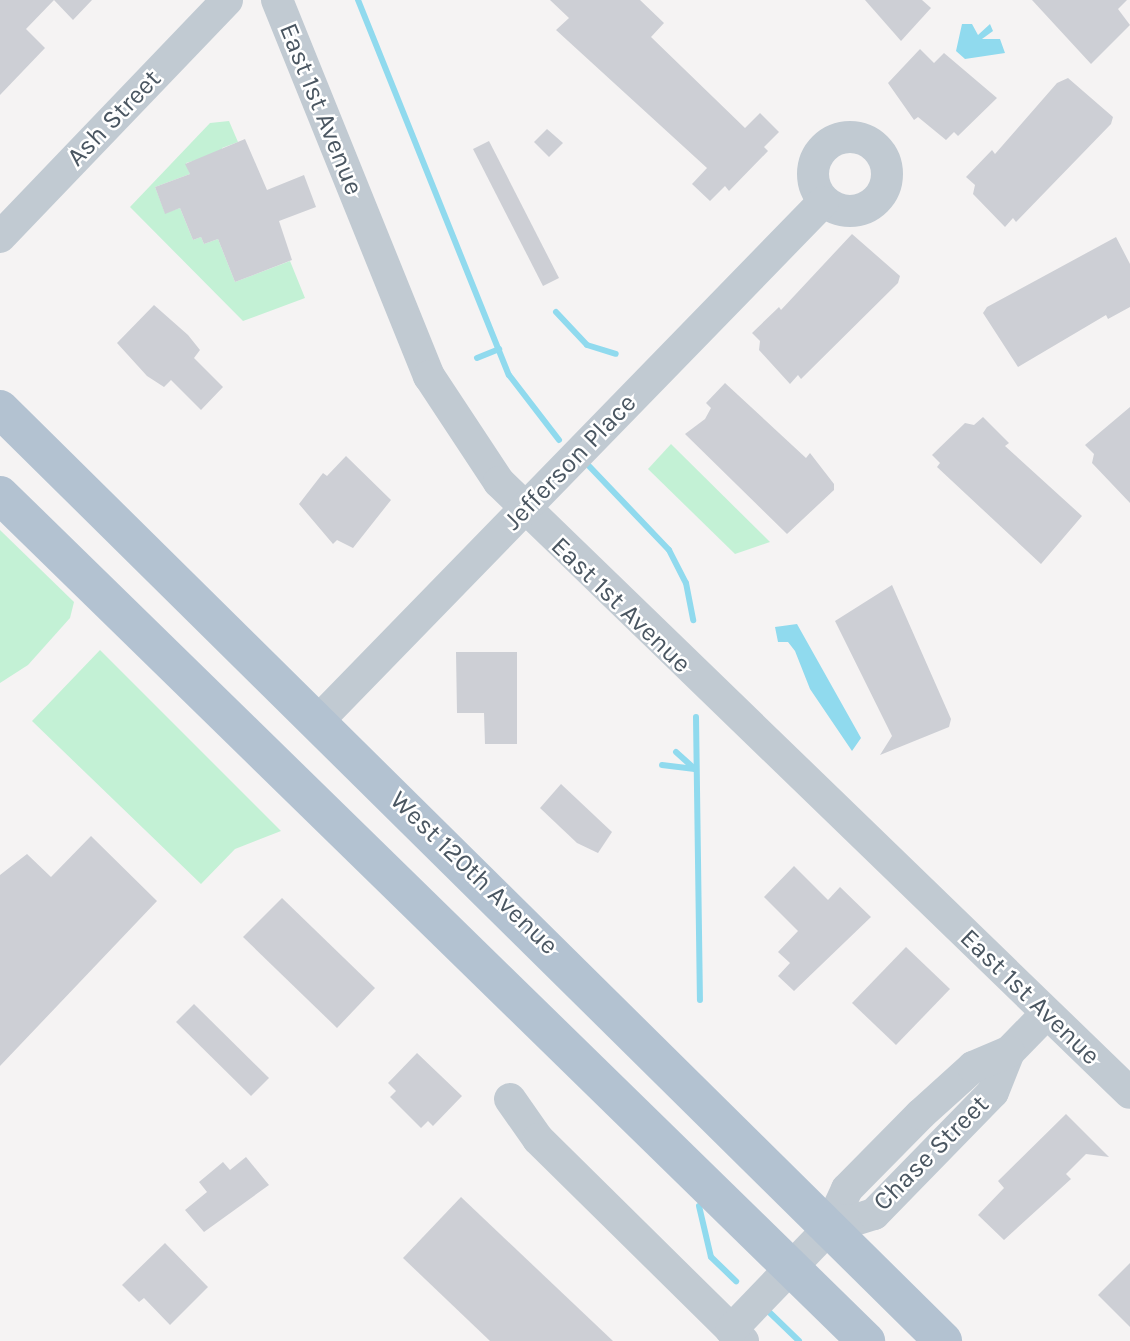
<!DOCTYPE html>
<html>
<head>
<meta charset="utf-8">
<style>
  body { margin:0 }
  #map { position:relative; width:1130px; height:1341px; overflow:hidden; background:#f5f3f3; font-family:Karla,sans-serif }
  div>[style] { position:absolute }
  .green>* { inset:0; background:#c3f1d5 }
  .water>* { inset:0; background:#90daee }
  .stream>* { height:6px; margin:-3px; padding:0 3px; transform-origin:3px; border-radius:3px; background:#90daee }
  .building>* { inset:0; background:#cdcfd5 }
  .minor>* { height:32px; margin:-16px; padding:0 16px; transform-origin:16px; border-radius:16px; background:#c1cad2 }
  .minor>.ring { margin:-16px; padding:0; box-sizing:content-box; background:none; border:32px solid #c1cad2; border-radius:50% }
  .major>* { height:38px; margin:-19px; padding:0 19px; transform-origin:19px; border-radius:19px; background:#b3c2d1 }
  span { translate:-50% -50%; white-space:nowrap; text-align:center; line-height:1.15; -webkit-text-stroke:5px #fff; paint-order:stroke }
  .street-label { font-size:26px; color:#4a5661 }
</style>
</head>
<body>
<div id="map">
  <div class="green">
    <i style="clip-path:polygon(229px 121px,238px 142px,222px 148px,223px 153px,186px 163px,190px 174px,155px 187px,165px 213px,180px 208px,193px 240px,201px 237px,204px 244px,218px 239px,235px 282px,290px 261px,305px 298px,243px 321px,130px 207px,210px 123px)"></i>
    <i style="clip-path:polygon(671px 444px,770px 542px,735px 554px,648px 469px)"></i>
    <i style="clip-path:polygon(0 530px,74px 602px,70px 618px,28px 665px,0 683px)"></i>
    <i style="clip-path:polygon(100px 650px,281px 831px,235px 849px,201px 884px,32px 721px)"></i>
  </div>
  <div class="water">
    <i style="clip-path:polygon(962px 24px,972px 24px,978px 35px,990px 24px,993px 31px,982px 39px,1000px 39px,1005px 53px,965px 59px,956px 51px)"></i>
    <i style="clip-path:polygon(797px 624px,861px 738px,852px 751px,810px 689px,795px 651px,788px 642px,778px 642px,775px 627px)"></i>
  </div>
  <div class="stream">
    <i style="left:358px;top:0;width:404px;rotate:68.1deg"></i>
    <i style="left:509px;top:375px;width:82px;rotate:52.4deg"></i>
    <i style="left:556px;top:312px;width:45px;rotate:46.8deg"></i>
    <i style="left:587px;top:345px;width:30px;rotate:17deg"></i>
    <i style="left:477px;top:358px;width:24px;rotate:-22deg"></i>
    <i style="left:589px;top:466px;width:116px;rotate:46.4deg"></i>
    <i style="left:669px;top:550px;width:37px;rotate:63deg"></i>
    <i style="left:686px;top:583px;width:38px;rotate:79deg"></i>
    <i style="left:696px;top:717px;width:283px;rotate:89.2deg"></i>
    <i style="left:676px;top:752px;width:25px;rotate:42deg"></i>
    <i style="left:662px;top:765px;width:33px;rotate:7deg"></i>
    <i style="left:699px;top:1206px;width:52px;rotate:76.8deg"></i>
    <i style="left:711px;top:1257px;width:35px;rotate:44deg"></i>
    <i style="left:766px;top:1309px;width:46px;rotate:44.1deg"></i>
  </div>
  <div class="building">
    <i style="clip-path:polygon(0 0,92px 0,73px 20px,54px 0,26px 29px,45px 48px,0 95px)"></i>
    <i style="clip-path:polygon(550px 0,640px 0,664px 23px,651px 37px,745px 128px,760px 113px,779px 132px,764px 147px,768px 151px,729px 191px,725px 186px,710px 201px,692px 184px,707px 168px,556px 30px,569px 18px)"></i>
    <i style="clip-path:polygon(865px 0,922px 0,931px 8px,901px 41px)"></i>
    <i style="clip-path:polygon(1032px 0,1127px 0,1118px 9px,1130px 25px,1091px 64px)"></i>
    <i style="clip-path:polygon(920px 49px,934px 63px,944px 53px,997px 98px,958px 136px,954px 132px,946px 140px,918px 117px,914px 120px,888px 83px)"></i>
    <i style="clip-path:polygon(1068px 78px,1113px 117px,1111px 124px,1016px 222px,1013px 218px,1005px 227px,973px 194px,975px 185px,966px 177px,992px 150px,995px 154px,1057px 83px)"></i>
    <i style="clip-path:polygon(547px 129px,563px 143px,549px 157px,534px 142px)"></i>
    <i style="clip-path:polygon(245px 139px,267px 190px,304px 175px,316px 207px,279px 221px,292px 260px,235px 282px,218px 239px,204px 244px,201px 237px,193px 240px,180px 208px,165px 214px,155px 187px,190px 174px,185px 164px)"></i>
    <i style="clip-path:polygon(489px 141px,559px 278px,543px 286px,473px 149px)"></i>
    <i style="clip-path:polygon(852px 234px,900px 276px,898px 283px,801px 379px,798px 375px,790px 384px,759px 350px,760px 341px,752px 333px,779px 307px,781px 310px)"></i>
    <i style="clip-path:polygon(1116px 237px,1130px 264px,1130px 307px,1108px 319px,1106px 315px,1018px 367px,983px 313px,987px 307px)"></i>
    <i style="clip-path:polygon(154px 305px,188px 335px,200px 350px,194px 358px,223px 387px,201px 410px,171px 380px,164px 387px,147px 376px,117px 343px)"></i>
    <i style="clip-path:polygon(725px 383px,806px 458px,810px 453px,834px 484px,834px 490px,787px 534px,685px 434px,705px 419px,711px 408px,706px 403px)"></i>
    <i style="clip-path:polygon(1130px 407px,1130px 503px,1092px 463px,1094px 454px,1085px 445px)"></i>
    <i style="clip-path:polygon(983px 417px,1009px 443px,1005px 446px,1082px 516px,1041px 564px,937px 467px,940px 463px,932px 455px,965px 423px,974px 425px)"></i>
    <i style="clip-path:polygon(346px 456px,391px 500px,353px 548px,337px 540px,333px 544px,299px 504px,323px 473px,327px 476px)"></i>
    <i style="clip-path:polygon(892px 585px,951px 719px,949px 727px,880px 755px,892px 736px,835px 621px)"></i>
    <i style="clip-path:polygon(456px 652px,517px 652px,517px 744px,485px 744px,484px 713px,457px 713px)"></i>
    <i style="clip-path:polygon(561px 784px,612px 832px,598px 853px,577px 843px,540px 808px)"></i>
    <i style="clip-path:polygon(91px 836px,157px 901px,0 1066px,0 875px,27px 854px,51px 877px)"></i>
    <i style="clip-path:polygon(794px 866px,828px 900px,840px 887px,871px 917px,794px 991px,778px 976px,790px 963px,778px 952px,798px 931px,764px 897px)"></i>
    <i style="clip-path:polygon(282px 898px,375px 988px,337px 1028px,243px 937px)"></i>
    <i style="clip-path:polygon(906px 947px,950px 989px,896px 1045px,852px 1003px)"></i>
    <i style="clip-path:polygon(194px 1004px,269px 1078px,251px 1096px,176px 1022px)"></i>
    <i style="clip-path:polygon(417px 1053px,462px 1096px,433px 1126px,428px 1121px,421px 1128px,390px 1097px,396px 1091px,388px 1083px)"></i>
    <i style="clip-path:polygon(1066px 1114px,1109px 1157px,1086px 1154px,1066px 1174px,1071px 1179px,1004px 1240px,978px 1215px,1004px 1188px,998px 1181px)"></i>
    <i style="clip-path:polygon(246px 1157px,269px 1185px,204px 1232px,185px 1210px,207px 1192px,199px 1182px,223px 1162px,230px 1170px)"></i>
    <i style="clip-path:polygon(461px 1197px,613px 1341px,490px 1341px,403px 1258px)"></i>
    <i style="clip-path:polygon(165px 1243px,208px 1287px,170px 1325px,144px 1298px,139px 1302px,122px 1285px)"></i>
    <i style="clip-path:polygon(1130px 1263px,1130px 1327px,1098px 1295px)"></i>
  </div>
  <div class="minor">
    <i style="left:277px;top:0;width:406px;rotate:68deg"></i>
    <i style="left:429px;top:376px;width:127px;rotate:56.6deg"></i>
    <i style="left:499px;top:482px;width:878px;rotate:44.08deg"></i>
    <i class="ring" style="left:813px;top:137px;width:42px;height:42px"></i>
    <i style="left:0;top:237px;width:328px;rotate:-46.2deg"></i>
    <i style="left:318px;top:721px;width:724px;rotate:-45.78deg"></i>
    <i style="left:510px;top:1099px;width:49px;rotate:55deg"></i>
    <i style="left:538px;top:1139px;width:288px;rotate:44.6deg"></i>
    <i style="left:829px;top:1228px;width:47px;rotate:-17.3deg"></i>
    <i style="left:874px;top:1214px;width:170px;rotate:-45.7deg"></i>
    <i style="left:993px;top:1092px;width:43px;rotate:-68.2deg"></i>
    <i style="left:1009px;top:1052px;width:54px;rotate:-45.7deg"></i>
    <i style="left:731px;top:1330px;width:141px;rotate:-46.1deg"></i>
    <i style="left:829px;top:1228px;width:43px;rotate:-65.2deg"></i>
    <i style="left:847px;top:1189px;width:105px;rotate:-45.4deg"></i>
    <i style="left:921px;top:1114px;width:70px;rotate:-42.1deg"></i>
    <i style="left:973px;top:1067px;width:39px;rotate:-23deg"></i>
  </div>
  <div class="major">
    <i style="left:0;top:409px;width:1326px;rotate:44.66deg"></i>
    <i style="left:0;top:495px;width:1211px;rotate:44.33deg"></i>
  </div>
  <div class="street-label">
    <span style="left:321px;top:109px;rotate:68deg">East 1st Avenue</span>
    <span style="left:114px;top:118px;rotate:-46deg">Ash Street</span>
    <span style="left:570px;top:462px;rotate:-46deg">Jefferson Place</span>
    <span style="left:621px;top:605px;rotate:44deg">East 1st Avenue</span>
    <span style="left:474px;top:873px;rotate:44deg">West 120th Avenue</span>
    <span style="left:1030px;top:997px;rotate:44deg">East 1st Avenue</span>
    <span style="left:931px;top:1153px;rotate:-45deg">Chase Street</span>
  </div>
</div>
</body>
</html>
